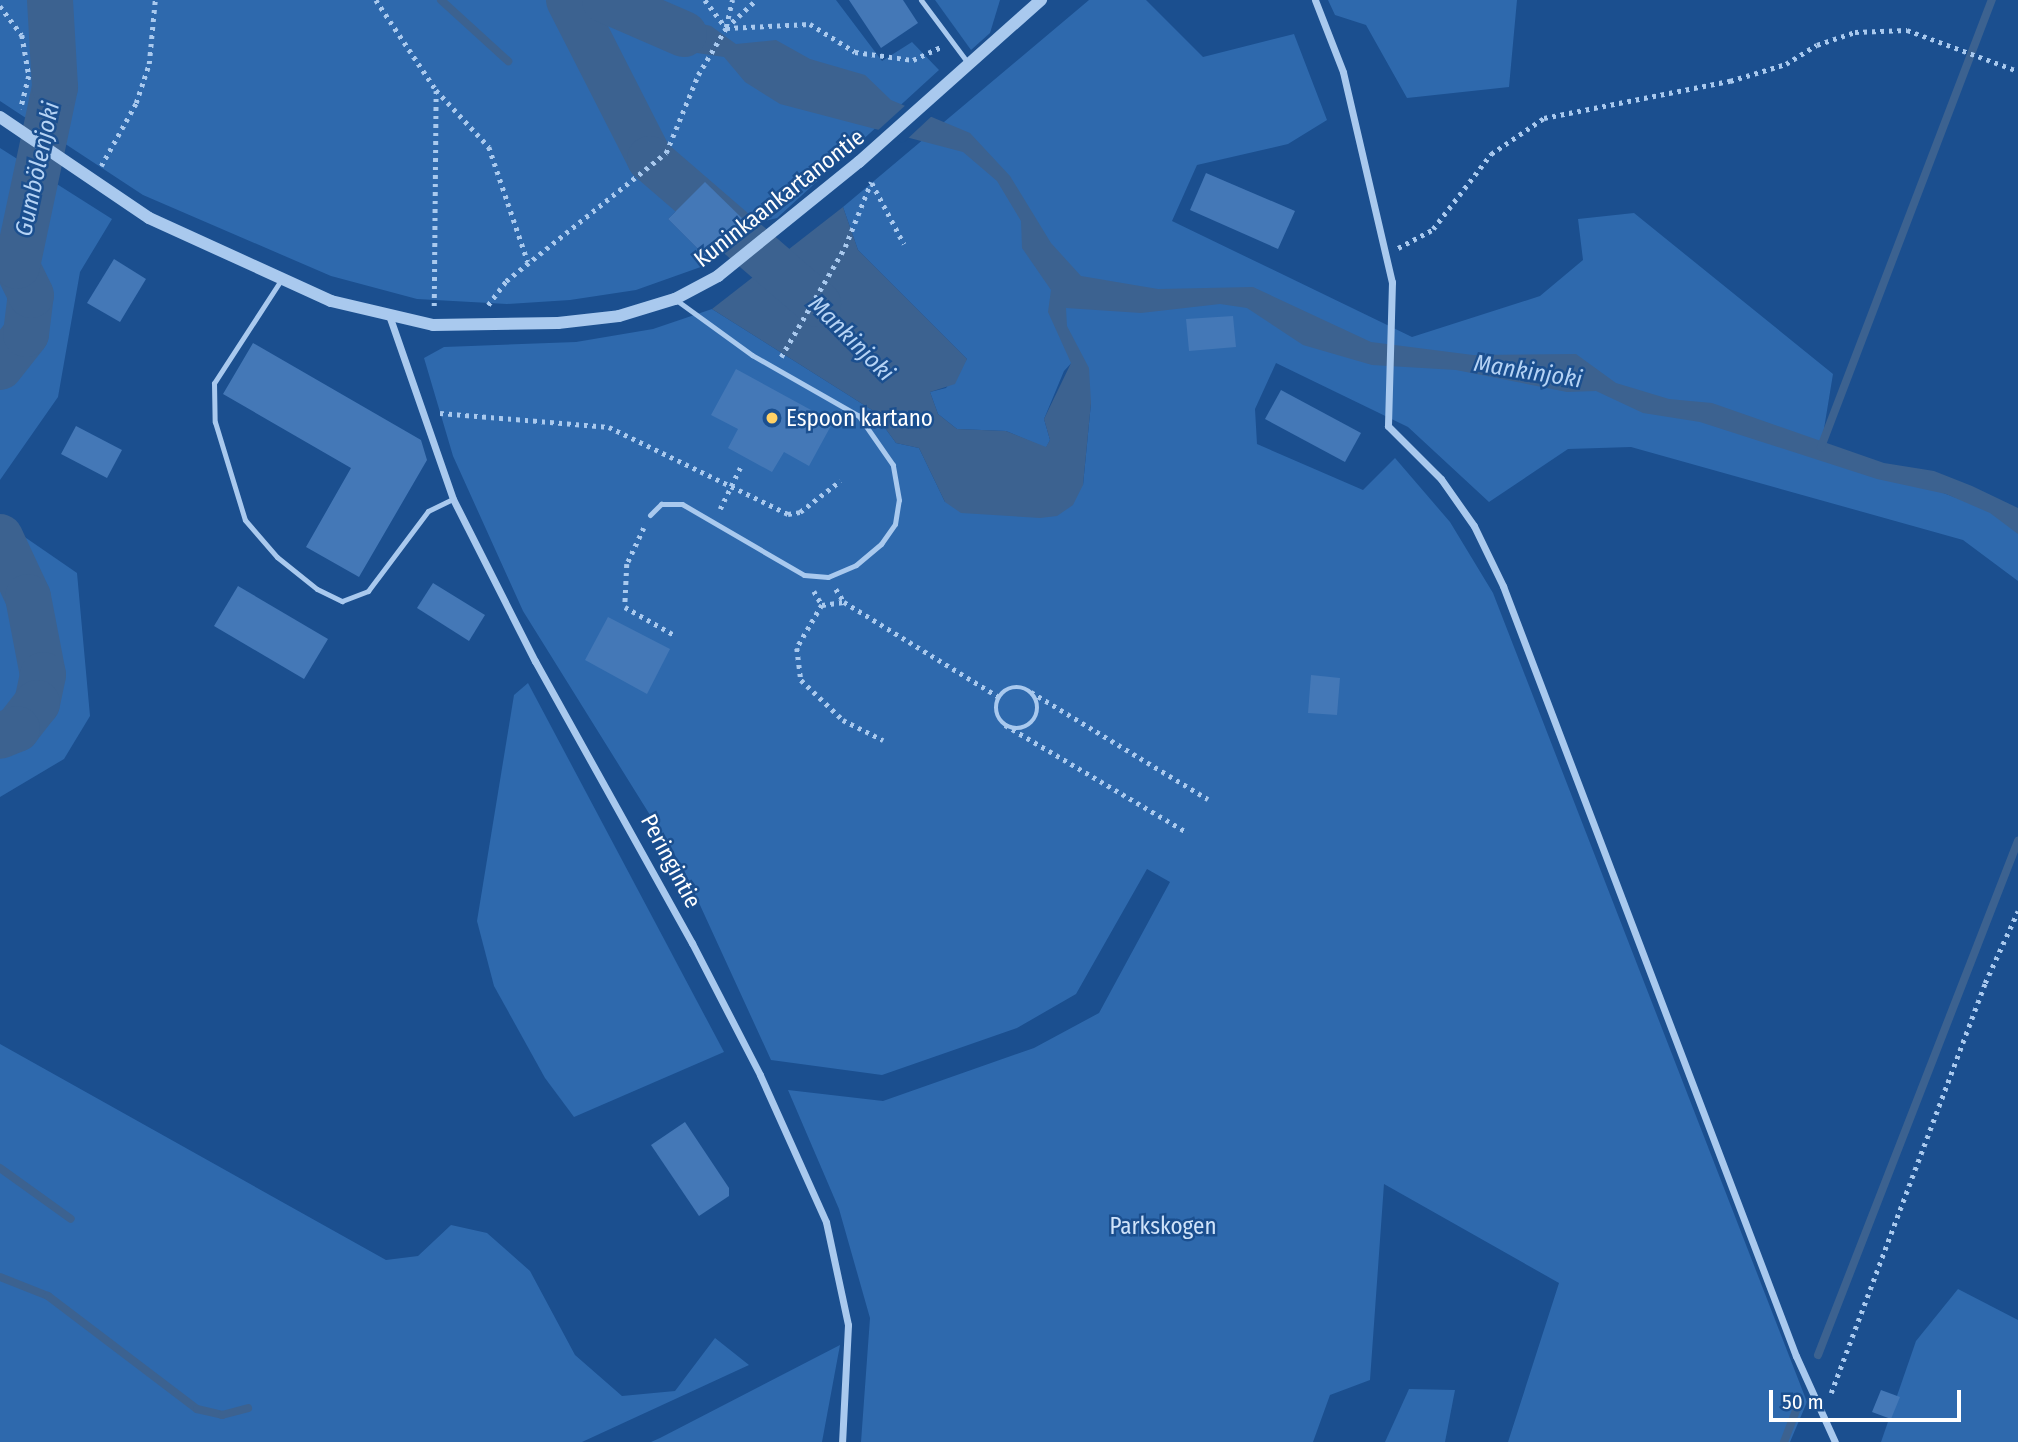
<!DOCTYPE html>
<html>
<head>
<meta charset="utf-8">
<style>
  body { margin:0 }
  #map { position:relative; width:2018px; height:1442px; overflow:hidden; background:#1b4f8f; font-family:"Fira Sans Condensed",sans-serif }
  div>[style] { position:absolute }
  .green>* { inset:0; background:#2e69ad }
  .water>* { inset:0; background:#3c6290 }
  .pier>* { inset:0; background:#1b4f8f }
  .stream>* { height:8px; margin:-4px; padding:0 4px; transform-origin:4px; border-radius:4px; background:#3c6290 }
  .river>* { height:46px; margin:-23px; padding:0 23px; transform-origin:23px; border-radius:23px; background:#3c6290 }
  .building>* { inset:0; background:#4478b7 }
  .path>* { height:4.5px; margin-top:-2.25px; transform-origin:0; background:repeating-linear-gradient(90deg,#a9c9ee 0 3.5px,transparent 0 8.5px) }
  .path>.ring { margin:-2.25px; padding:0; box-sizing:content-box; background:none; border:4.5px solid #a9c9ee; border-radius:50% }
  .service>* { height:5px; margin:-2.5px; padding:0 2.5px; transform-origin:2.5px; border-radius:2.5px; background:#a9c9ee }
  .minor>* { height:7px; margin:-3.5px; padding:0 3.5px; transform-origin:3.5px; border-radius:3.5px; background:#a9c9ee }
  .tertiary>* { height:12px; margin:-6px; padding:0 6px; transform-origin:6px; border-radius:6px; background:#a9c9ee }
  .dots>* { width:19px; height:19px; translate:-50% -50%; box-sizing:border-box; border:4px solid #1b4f8f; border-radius:50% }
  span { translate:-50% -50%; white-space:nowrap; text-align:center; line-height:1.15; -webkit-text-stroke:5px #1b4f8f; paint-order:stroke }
  .street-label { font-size:23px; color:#fff }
  .poi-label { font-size:23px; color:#fff }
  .left { translate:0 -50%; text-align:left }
  .park-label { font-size:23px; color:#cfe3fa }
  .water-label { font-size:24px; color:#b5d3f5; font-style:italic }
  .scale { position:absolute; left:1769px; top:1390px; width:192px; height:32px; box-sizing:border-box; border:4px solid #fff; border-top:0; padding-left:9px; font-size:21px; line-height:24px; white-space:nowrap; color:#fff; -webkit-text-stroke:5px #1b4f8f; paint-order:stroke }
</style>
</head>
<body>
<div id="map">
  <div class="green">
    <i style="clip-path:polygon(0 0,836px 0,882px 61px,912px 42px,939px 70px,777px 218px,749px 225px,704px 182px,668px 219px,712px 263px,636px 290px,570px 300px,507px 304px,417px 299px,331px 276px,143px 195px,0 101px)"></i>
    <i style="clip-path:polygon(935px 0,1000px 0,990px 33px,971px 50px)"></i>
    <i style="clip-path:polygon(1089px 0,1146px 0,1203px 57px,1294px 34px,1327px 120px,1288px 144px,1197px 165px,1172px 221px,1412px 337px,1540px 296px,1583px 260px,1578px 219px,1634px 213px,1833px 374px,1821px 447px,2018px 521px,2018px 581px,1963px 540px,1631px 447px,1568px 449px,1489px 502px,1408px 427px,1276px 363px,1255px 409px,1257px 444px,1363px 490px,1395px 458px,1450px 522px,1493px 593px,1807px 1402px,1790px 1442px,1508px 1442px,1559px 1283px,1384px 1184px,1370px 1380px,1330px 1395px,1313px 1442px,861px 1442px,870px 1318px,839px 1209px,788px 1090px,883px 1101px,1034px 1048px,1099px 1013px,1170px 882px,1147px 869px,1076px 994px,1017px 1028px,882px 1075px,771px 1060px,683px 868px,523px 611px,453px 456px,424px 358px,444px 347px,576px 342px,653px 329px,712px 309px,872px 410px,896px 443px,919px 448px,945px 502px,1083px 485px,1091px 403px,1076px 358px,1064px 371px,1044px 419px,1050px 440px,1046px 448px,1006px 431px,957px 429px,938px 414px,930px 392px,946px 388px,967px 359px,858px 250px,843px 207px)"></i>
    <i style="clip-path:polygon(1328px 0,1517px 0,1509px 87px,1407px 98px,1366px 25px,1335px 15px)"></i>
    <i style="clip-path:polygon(0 148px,112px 219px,80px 272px,58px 397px,0 480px)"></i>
    <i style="clip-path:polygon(0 520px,77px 573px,90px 716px,64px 759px,0 797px)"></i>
    <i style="clip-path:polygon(528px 683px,724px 1052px,574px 1117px,545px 1078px,494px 986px,477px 921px,514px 695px)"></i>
    <i style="clip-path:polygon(0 1044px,386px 1260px,418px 1256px,451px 1225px,487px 1233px,530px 1271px,575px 1355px,622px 1396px,675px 1391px,715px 1338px,749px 1365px,582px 1442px,0 1442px)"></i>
    <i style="clip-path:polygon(1958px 1289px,2018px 1320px,2018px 1442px,1881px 1442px,1916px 1341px)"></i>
    <i style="clip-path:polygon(840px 1345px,822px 1442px,651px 1442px,660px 1438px)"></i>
    <i style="clip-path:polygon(1409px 1389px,1455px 1390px,1445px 1442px,1385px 1442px)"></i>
  </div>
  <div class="water">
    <i style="clip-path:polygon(552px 0,637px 0,672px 17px,711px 26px,736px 44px,776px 40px,810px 59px,865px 75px,891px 100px,970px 133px,1010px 176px,1051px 243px,1081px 276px,1158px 289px,1253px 287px,1371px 342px,1473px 355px,1576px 354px,1616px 383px,1669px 399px,1712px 403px,1884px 463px,1934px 471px,1972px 486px,2018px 508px,2018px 534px,1990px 513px,1946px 494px,1877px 479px,1700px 422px,1643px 413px,1596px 391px,1567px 392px,1456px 370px,1372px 365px,1303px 345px,1247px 308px,1220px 304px,1141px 313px,1066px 308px,1067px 326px,1089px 368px,1091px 403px,1083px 485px,1073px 505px,1057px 516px,1040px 518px,961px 513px,945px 502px,919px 448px,896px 443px,872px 410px,712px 309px,843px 207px,858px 250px,967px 359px,955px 384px,930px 392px,938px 414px,957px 429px,1006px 431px,1046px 447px,1050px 440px,1044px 419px,1071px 363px,1048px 312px,1051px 290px,1022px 248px,1021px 221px,997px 181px,963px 152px,780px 104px,745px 82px,724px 57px,677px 50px,642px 37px,626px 5px,581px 3px,594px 43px,628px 100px,651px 125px,659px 143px,655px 147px,616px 102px,577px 28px)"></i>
  </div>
  <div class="pier">
    <i style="clip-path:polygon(908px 103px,934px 114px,903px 143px,875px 133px)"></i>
  </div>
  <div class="stream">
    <i style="left:441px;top:0;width:91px;rotate:42.3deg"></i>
    <i style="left:1821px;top:447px;width:479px;rotate:-69.1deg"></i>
    <i style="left:0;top:1168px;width:87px;rotate:35.7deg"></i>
    <i style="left:0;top:1277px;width:52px;rotate:21.6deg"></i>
    <i style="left:48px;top:1296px;width:187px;rotate:37.2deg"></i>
    <i style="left:197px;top:1409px;width:26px;rotate:13deg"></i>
    <i style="left:222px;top:1415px;width:27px;rotate:-15deg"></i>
    <i style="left:1818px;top:1355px;width:552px;rotate:-68.74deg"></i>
    <i style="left:1784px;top:1442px;width:42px;rotate:-69deg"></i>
  </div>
  <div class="river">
    <i style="left:569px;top:0;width:178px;rotate:63deg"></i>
    <i style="left:650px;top:159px;width:222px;rotate:40.8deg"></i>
    <i style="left:605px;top:0;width:86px;rotate:23.3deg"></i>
    <i style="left:0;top:367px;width:42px;rotate:-51.8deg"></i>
    <i style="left:26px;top:334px;width:39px;rotate:-83deg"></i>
    <i style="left:31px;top:295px;width:32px;rotate:-116deg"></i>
    <i style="left:17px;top:266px;width:183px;rotate:-78deg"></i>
    <i style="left:55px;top:87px;width:87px;rotate:-93.3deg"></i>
    <i style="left:0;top:537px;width:66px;rotate:65deg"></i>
    <i style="left:28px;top:597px;width:79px;rotate:79.1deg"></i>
    <i style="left:43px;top:675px;width:29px;rotate:102deg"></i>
    <i style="left:37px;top:703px;width:33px;rotate:128deg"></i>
    <i style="left:17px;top:729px;width:18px;rotate:158deg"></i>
  </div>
  <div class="building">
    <i style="clip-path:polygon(849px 0,903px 0,918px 23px,881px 48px)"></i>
    <i style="clip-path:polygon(1206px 173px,1295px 211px,1278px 249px,1190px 210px)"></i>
    <i style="clip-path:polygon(705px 182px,749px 225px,712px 263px,668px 219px)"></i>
    <i style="clip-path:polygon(114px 259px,146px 279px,120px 322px,87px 303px)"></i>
    <i style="clip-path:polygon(1233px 316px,1236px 347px,1189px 351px,1186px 319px)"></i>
    <i style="clip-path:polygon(253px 343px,421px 440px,427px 460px,359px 577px,306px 547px,351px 468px,223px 394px)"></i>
    <i style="clip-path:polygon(736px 369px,833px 422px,809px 466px,784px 452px,772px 472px,728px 448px,738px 429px,711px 415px)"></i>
    <i style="clip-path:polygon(1281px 390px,1361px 433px,1345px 462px,1265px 419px)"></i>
    <i style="clip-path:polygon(76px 426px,122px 450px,107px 478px,61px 454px)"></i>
    <i style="clip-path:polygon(433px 583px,485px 615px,469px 641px,417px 608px)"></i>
    <i style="clip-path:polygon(238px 586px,328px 639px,304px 679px,214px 626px)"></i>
    <i style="clip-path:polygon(608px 617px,670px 649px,647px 694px,585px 660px)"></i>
    <i style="clip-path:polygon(1311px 675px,1340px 678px,1337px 715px,1308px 713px)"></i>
    <i style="clip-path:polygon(685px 1122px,729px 1188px,729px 1196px,699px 1216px,651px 1145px)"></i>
    <i style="clip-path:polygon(1881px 1390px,1900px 1397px,1891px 1419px,1872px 1412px)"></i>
  </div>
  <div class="path">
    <i style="left:376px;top:0;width:108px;rotate:56.3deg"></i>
    <i style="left:436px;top:90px;width:78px;rotate:47.1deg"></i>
    <i style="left:489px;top:147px;width:121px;rotate:71.3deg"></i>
    <i style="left:705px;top:0;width:35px;rotate:53deg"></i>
    <i style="left:0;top:6px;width:36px;rotate:53deg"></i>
    <i style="left:22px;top:35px;width:42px;rotate:80.3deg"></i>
    <i style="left:29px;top:76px;width:34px;rotate:104deg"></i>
    <i style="left:726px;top:27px;width:28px;rotate:-77deg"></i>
    <i style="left:726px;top:28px;width:84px;rotate:-2.7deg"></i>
    <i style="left:810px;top:24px;width:53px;rotate:31.9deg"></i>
    <i style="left:855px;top:52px;width:59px;rotate:7.9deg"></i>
    <i style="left:913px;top:60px;width:31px;rotate:-25deg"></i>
    <i style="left:101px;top:166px;width:72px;rotate:-60.9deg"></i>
    <i style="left:136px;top:103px;width:41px;rotate:-71.6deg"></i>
    <i style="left:149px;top:64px;width:64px;rotate:-84.6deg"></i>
    <i style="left:872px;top:183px;width:69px;rotate:62.3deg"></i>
    <i style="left:1398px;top:248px;width:40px;rotate:-28deg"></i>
    <i style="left:1433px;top:229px;width:95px;rotate:-52.3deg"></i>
    <i style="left:1491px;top:154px;width:64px;rotate:-34.2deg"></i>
    <i style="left:1544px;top:118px;width:190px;rotate:-11.3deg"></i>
    <i style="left:1730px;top:81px;width:59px;rotate:-16.9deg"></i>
    <i style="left:1786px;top:64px;width:36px;rotate:-32deg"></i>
    <i style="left:1817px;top:45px;width:40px;rotate:-18.9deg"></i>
    <i style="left:1855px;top:32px;width:52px;rotate:-2.2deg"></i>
    <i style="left:1907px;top:30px;width:118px;rotate:20.3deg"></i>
    <i style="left:488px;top:305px;width:30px;rotate:-53deg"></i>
    <i style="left:506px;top:281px;width:205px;rotate:-38.7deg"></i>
    <i style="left:666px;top:153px;width:84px;rotate:-67.7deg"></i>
    <i style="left:698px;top:75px;width:55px;rotate:-59.2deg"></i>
    <i style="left:726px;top:28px;width:41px;rotate:-43deg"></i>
    <i style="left:434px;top:306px;width:215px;rotate:-89.5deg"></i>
    <i style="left:781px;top:357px;width:127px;rotate:-59.8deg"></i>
    <i style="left:845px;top:247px;width:70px;rotate:-68.2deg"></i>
    <i style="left:440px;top:413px;width:170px;rotate:4.7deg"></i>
    <i style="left:609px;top:427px;width:199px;rotate:25.9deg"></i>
    <i style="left:788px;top:514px;width:12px;rotate:-9deg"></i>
    <i style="left:800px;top:512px;width:51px;rotate:-37.8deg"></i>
    <i style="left:720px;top:509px;width:46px;rotate:-64deg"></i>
    <i style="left:644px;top:528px;width:40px;rotate:115deg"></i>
    <i style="left:627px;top:564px;width:43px;rotate:92.7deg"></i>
    <i style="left:625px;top:607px;width:59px;rotate:29.6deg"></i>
    <i style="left:836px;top:589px;width:15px;rotate:58deg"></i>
    <i style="left:844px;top:602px;width:182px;rotate:31.5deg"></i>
    <i style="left:814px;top:591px;width:16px;rotate:60deg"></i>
    <i style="left:822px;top:605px;width:22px;rotate:-8deg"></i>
    <i style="left:822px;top:605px;width:50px;rotate:120.2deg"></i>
    <i style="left:797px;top:648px;width:32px;rotate:83deg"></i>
    <i style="left:801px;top:680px;width:58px;rotate:43.6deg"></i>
    <i style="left:843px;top:720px;width:45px;rotate:26.6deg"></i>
    <i class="ring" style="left:996px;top:687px;width:37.5px;height:37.5px"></i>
    <i style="left:1031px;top:692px;width:207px;rotate:31.2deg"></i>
    <i style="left:1005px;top:725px;width:212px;rotate:30.5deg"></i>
    <i style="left:1831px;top:1393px;width:438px;rotate:-69.4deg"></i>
    <i style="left:1985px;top:983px;width:79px;rotate:-65.4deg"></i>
  </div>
  <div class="service">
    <i style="left:921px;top:0;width:79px;rotate:53.3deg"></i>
    <i style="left:281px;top:280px;width:123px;rotate:123deg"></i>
    <i style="left:214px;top:383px;width:39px;rotate:89deg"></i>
    <i style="left:215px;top:422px;width:102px;rotate:73deg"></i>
    <i style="left:245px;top:520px;width:49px;rotate:49.1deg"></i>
    <i style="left:277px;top:557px;width:51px;rotate:38.7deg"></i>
    <i style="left:317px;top:589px;width:28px;rotate:26deg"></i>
    <i style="left:342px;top:601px;width:28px;rotate:-21deg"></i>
    <i style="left:368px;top:591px;width:100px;rotate:-53.1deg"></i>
    <i style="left:428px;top:511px;width:28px;rotate:-26deg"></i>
    <i style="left:650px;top:515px;width:16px;rotate:-45deg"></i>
    <i style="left:661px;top:504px;width:21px"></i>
    <i style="left:682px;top:504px;width:141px;rotate:30.2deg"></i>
    <i style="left:804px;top:575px;width:24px;rotate:5deg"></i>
    <i style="left:828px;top:577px;width:30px;rotate:-23deg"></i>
    <i style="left:856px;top:565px;width:33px;rotate:-40deg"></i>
    <i style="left:881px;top:544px;width:24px;rotate:-55deg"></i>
    <i style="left:895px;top:524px;width:24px;rotate:-81deg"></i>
    <i style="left:899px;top:500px;width:36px;rotate:-100deg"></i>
    <i style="left:893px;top:465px;width:60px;rotate:-124.8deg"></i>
    <i style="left:859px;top:416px;width:123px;rotate:-150.3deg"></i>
    <i style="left:752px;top:355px;width:95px;rotate:-144deg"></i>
  </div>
  <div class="minor">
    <i style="left:1315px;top:0;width:77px;rotate:68.7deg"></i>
    <i style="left:1343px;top:72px;width:216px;rotate:76.9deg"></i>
    <i style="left:1392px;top:282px;width:144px;rotate:91.6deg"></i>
    <i style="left:1388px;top:426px;width:75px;rotate:45deg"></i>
    <i style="left:1441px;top:479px;width:57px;rotate:54.9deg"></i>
    <i style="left:1474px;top:526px;width:67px;rotate:64.2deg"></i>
    <i style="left:1503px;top:586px;width:824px;rotate:69.17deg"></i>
    <i style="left:1796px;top:1356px;width:94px;rotate:65.6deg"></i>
    <i style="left:390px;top:318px;width:192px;rotate:70.8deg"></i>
    <i style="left:453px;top:499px;width:182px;rotate:63.2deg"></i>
    <i style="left:535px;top:661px;width:323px;rotate:60.9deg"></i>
    <i style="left:692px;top:943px;width:148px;rotate:62.7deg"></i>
    <i style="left:760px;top:1075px;width:161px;rotate:65.8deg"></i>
    <i style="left:826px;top:1222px;width:105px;rotate:77.9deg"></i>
    <i style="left:848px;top:1325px;width:117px;rotate:92.9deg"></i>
  </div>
  <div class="tertiary">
    <i style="left:0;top:117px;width:180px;rotate:34.1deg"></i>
    <i style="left:149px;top:218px;width:200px;rotate:24.5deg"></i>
    <i style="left:331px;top:301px;width:105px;rotate:13.2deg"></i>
    <i style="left:433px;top:325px;width:125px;rotate:-0.9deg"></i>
    <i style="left:558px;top:323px;width:61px;rotate:-6.5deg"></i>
    <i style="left:619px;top:316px;width:59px;rotate:-16.9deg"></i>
    <i style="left:675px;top:299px;width:49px;rotate:-28.1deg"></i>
    <i style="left:718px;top:276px;width:181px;rotate:-39deg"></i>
    <i style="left:859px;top:162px;width:244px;rotate:-41.7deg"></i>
  </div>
  <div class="dots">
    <i style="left:772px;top:418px;background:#ffd166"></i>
  </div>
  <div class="street-label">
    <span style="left:779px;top:198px;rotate:-38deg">Kuninkaankartanontie</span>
    <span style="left:671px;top:861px;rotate:62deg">Peringintie</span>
  </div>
  <div class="poi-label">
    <span class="left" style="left:786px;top:418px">Espoon kartano</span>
  </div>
  <div class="park-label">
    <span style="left:1163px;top:1226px">Parkskogen</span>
  </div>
  <div class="water-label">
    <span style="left:38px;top:169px;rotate:-78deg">Gumbölenjoki</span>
    <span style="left:851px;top:339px;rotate:45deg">Mankinjoki</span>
    <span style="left:1528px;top:372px;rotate:9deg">Mankinjoki</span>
  </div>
  <div class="scale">50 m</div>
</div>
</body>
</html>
